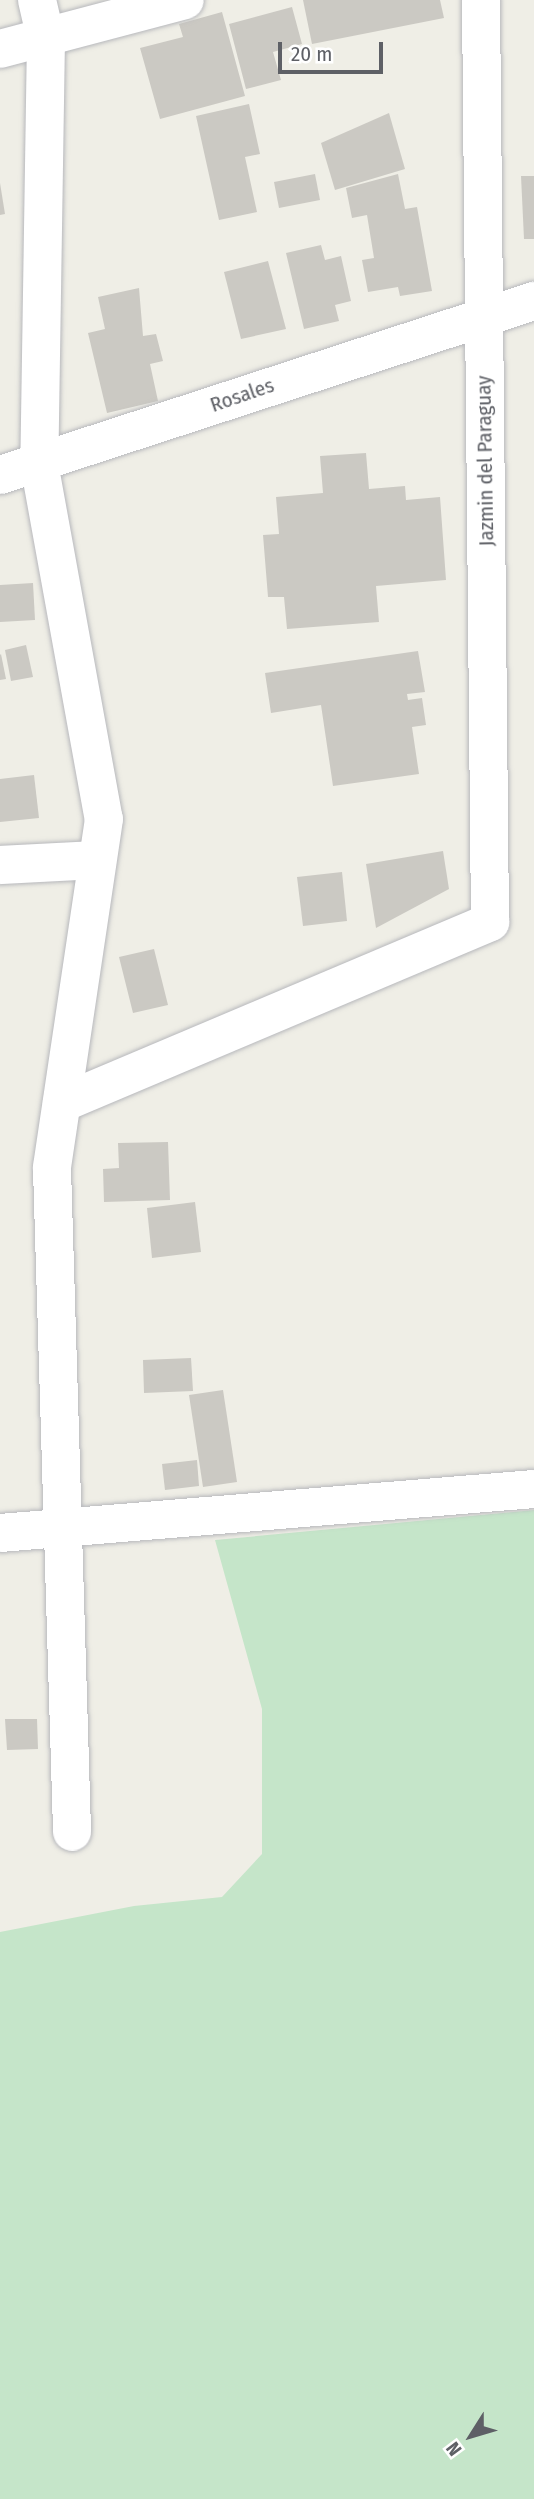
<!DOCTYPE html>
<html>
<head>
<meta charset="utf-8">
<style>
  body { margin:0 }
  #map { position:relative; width:534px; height:2499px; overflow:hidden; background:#efeee6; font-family:"Fira Sans Condensed",sans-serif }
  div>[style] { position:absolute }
  .green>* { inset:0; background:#c5e5c9 }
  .building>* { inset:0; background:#cbc9c3 }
  .roads { filter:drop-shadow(0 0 2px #b7b8bc) drop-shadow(0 0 2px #b7b8bc) }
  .minor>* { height:38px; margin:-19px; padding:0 19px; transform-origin:19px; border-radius:19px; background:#fff }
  span { translate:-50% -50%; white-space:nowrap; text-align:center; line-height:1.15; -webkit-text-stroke:5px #fff; paint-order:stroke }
  .street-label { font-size:21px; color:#5e6066 }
  .north { position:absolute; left:436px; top:2401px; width:70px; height:70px; -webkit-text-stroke:5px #fff; paint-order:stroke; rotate:233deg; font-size:19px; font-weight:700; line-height:28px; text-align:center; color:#5e6066 }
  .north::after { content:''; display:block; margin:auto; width:24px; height:32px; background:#5e6066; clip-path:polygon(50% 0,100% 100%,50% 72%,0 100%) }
  .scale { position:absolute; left:278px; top:42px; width:105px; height:32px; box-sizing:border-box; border:4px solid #5e6066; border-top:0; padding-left:9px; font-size:21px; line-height:24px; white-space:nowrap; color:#5e6066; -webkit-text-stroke:5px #fff; paint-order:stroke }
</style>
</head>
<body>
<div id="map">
  <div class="green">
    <i style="clip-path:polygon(534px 1510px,534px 2499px,0 2499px,0 1932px,134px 1906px,222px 1897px,262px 1854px,262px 1709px,215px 1540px)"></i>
  </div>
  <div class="building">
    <i style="clip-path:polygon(303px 0,440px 0,444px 18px,312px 44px)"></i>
    <i style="clip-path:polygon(292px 7px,302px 44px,273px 52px,281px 80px,246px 89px,229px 24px)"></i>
    <i style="clip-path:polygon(222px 12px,245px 96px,160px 119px,140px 48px,183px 37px,179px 24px)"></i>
    <i style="clip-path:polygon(249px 104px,260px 154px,245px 157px,257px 212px,219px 220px,196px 116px)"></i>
    <i style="clip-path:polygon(389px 113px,405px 169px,335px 190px,321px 143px)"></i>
    <i style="clip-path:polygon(315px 174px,320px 200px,279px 208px,274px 182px)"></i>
    <i style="clip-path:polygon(398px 174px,405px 209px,417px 207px,432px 291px,400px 296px,398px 287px,368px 292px,362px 260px,374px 258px,367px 215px,352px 218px,346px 188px)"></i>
    <i style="clip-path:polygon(521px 176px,534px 176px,534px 239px,524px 239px)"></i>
    <i style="clip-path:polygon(0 183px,5px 214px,0 215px)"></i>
    <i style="clip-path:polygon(321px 245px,325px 260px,341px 256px,351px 301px,335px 305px,339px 321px,304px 329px,286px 253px)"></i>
    <i style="clip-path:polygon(268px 261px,286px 329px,241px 339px,224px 272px)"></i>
    <i style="clip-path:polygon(139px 288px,143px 336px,156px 334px,163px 361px,150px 364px,158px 401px,107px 413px,88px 333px,105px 329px,98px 297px)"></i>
    <i style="clip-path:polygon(366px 453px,369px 489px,405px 486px,406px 500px,440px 497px,446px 580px,376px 586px,379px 622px,287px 629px,284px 597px,268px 597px,263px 535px,279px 534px,276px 497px,323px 493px,320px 456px)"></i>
    <i style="clip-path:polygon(33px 583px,35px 620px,0 622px,0 585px)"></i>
    <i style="clip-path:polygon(26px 645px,33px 677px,11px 681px,5px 650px)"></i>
    <i style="clip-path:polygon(418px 651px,425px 692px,407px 694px,408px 700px,422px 698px,426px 725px,412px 727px,419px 774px,333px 786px,321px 705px,271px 713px,265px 673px)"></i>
    <i style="clip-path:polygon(1px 654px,6px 679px,0 680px,0 655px)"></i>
    <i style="clip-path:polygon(34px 775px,39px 818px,0 822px,0 779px)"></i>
    <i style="clip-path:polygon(443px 851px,449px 889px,376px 928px,366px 864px)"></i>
    <i style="clip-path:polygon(342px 872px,347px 921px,303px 926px,297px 877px)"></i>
    <i style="clip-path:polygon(154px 949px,168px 1005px,133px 1013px,119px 957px)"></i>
    <i style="clip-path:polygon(168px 1142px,170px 1200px,104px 1202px,103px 1169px,119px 1168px,118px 1143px)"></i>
    <i style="clip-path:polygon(195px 1202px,201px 1252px,152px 1258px,147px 1208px)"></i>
    <i style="clip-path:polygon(191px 1358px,193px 1391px,144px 1393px,143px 1360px)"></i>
    <i style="clip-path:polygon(223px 1390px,237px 1482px,203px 1487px,189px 1395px)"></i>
    <i style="clip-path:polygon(197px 1460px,199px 1486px,165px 1490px,162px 1464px)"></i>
    <i style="clip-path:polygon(5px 1719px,37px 1719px,38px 1749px,7px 1750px)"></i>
  </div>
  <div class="roads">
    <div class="minor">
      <i style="left:37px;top:0;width:39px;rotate:77deg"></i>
      <i style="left:46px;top:38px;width:425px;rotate:90.9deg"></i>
      <i style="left:39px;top:463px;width:362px;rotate:79.7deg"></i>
      <i style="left:104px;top:819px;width:353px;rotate:98.5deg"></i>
      <i style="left:52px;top:1168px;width:664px;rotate:88.27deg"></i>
      <i style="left:0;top:49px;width:191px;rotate:-14.8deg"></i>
      <i style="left:0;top:475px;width:562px;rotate:-18.05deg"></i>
      <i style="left:0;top:865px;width:97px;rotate:-3deg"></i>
      <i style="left:62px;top:1103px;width:465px;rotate:-22.9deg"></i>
      <i style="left:490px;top:922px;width:922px;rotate:-90.56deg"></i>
      <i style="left:0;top:1533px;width:536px;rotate:-4.71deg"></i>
    </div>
  </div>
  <div class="street-label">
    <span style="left:242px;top:395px;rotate:-19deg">Rosales</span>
    <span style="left:485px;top:461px;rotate:-91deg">Jazmin del Paraguay</span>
  </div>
  <div class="north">N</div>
  <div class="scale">20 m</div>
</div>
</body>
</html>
